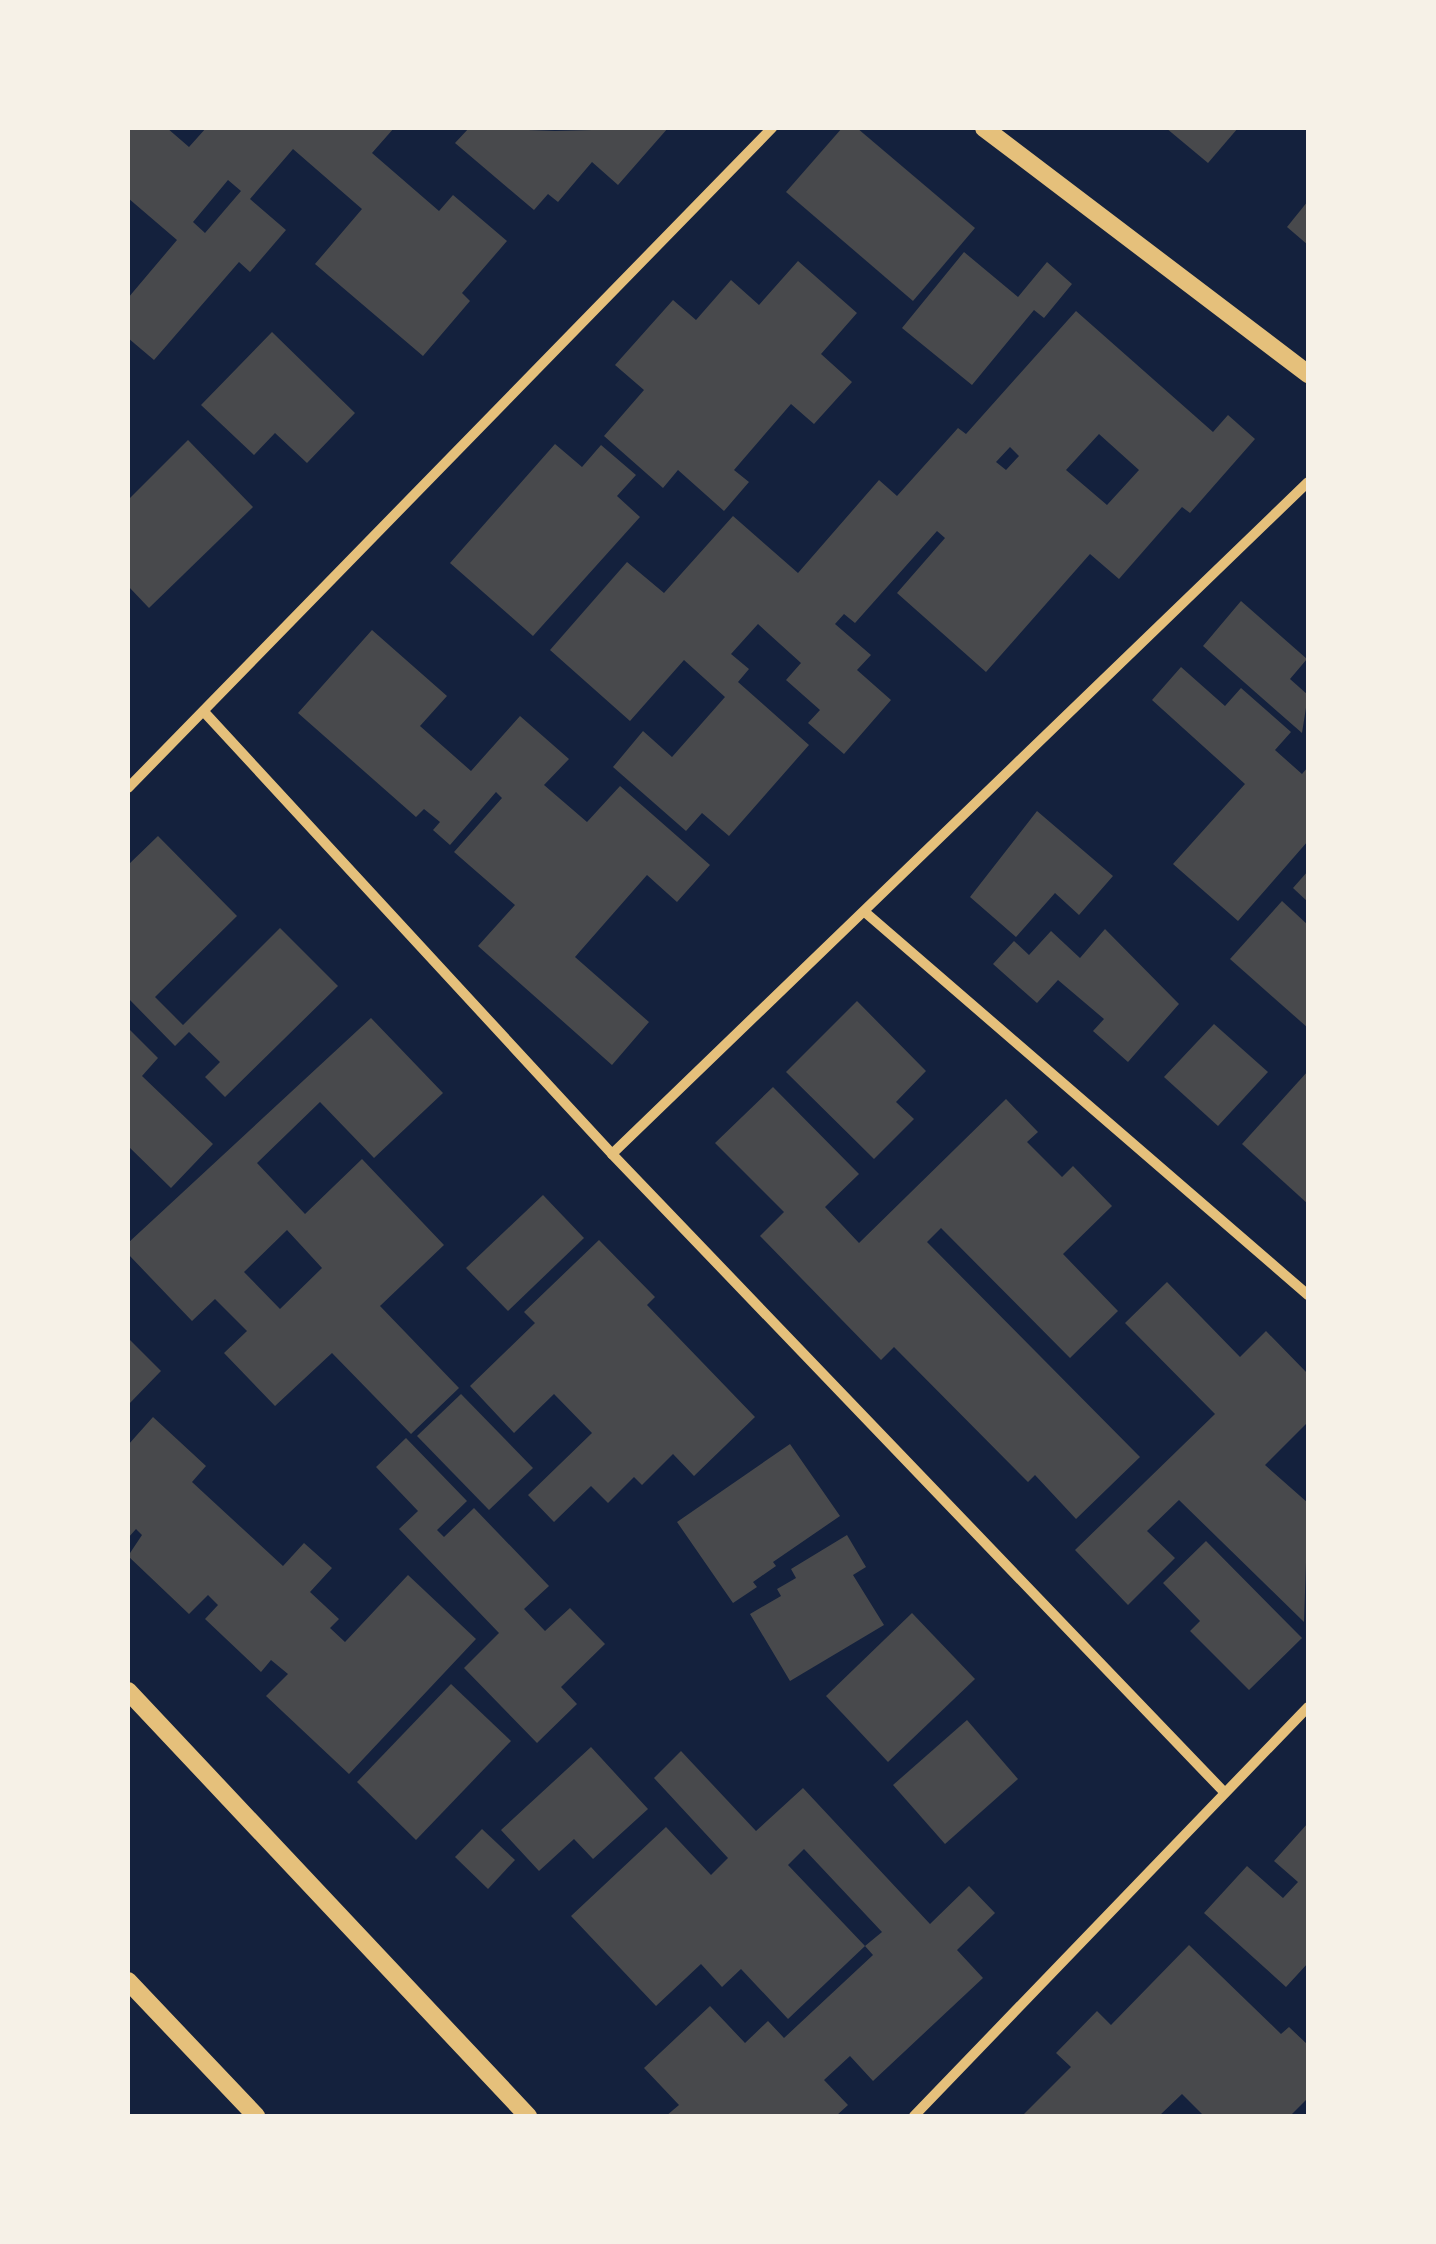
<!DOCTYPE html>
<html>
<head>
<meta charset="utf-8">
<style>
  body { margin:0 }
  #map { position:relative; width:1436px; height:2244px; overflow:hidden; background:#14213d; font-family:Arial,sans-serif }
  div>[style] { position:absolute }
  .building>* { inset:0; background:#48494c }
  .minor>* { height:10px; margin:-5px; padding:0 5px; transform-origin:5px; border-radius:5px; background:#e5c07b }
  .tertiary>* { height:18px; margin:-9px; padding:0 9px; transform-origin:9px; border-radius:9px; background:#e5c07b }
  span { translate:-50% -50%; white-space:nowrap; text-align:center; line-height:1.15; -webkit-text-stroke:8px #f6f1e7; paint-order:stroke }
  .frame { position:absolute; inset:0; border:130px solid #f6f1e7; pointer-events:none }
</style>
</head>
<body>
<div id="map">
  <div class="building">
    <i style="clip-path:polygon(evenodd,128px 128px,167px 128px,189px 147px,206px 128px,394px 128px,372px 153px,439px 211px,453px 195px,507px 241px,462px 293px,470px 301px,423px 356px,315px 264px,362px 209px,293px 149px,250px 199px,286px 230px,250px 272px,239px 262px,154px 360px,128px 338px,128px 298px,177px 240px,128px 198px,128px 128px,228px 180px,241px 191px,205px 233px,193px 222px,228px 180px)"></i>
    <i style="clip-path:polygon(469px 128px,555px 131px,668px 128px,618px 185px,592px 162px,558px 202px,548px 194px,534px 210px,455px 143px)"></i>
    <i style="clip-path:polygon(842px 128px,857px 128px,975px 228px,913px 301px,786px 192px)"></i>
    <i style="clip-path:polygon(1166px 128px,1238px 128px,1208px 163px)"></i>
    <i style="clip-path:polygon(1308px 201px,1308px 245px,1287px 227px)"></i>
    <i style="clip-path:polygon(964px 252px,1018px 297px,1047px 262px,1072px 284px,1044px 318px,1034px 310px,972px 385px,902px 328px)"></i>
    <i style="clip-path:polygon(798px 261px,857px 313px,821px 354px,852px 382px,814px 424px,791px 404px,734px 470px,749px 482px,724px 511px,678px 470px,663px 488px,604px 436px,644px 390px,615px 365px,673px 300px,696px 320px,731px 280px,759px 305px)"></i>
    <i style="clip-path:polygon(evenodd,1076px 311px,1213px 432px,1228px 415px,1255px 439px,1190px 513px,1182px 507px,1119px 579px,1090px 554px,986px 672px,897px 593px,945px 538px,937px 531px,855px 623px,844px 614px,835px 624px,871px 655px,857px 670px,891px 700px,844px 754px,808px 723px,820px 710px,786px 680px,801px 663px,758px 624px,731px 654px,749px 669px,738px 682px,809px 745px,729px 836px,702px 813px,686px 831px,613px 767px,643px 731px,672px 757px,725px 697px,684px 660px,630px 721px,550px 650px,627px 562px,664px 593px,733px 516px,798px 573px,879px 480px,897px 496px,958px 428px,966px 434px,1076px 311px,1099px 434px,1139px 470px,1107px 505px,1066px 470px,1099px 434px,1076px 311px,1010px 447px,1019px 456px,1006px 470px,996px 462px,1010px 447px)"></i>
    <i style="clip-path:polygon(272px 332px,355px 413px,307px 463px,275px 433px,254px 455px,201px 405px)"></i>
    <i style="clip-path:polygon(188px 440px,253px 507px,149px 608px,128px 586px,128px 500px)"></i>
    <i style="clip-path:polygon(555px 444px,582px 467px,601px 445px,636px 475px,617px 496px,640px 517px,533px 636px,450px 563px)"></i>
    <i style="clip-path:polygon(1241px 601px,1307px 659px,1290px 679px,1308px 695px,1302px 733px,1203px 646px)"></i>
    <i style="clip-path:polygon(372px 630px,447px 696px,420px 726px,471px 771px,520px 716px,569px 759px,544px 785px,587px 822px,620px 786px,710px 865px,677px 902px,647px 875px,575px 957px,649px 1022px,612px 1065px,478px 946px,515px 905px,454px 852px,502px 798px,496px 792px,450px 845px,433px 830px,440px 822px,424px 809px,416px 817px,298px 713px)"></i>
    <i style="clip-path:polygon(1181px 667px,1225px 706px,1241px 688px,1291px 732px,1275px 750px,1302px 774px,1308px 767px,1308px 841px,1238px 921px,1173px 864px,1245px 784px,1152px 700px)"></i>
    <i style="clip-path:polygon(1037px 811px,1113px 876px,1079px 915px,1055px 893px,1016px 937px,970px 897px)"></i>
    <i style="clip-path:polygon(158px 836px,237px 916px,155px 997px,183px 1025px,280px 928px,338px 986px,225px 1097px,205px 1077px,220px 1062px,189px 1032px,175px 1046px,128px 998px,128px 865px)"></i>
    <i style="clip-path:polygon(1308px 871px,1308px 902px,1293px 888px)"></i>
    <i style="clip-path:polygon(1282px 901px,1308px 925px,1308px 1028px,1230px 959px)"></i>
    <i style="clip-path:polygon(1105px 929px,1179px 1004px,1128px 1062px,1093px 1031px,1104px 1019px,1058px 980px,1037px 1003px,993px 964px,1014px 941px,1029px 955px,1051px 931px,1080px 958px)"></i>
    <i style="clip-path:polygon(857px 1001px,926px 1071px,896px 1102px,914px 1119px,874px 1159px,786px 1072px)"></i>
    <i style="clip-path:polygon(evenodd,371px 1018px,443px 1093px,374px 1158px,320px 1102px,257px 1163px,305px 1214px,362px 1159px,444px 1245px,380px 1306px,459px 1388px,411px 1434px,332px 1353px,275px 1406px,224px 1353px,247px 1331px,215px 1299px,192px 1321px,128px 1254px,128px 1243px,371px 1018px,287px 1230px,322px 1268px,280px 1309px,244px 1272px,287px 1230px)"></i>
    <i style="clip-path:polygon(1214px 1024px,1268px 1072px,1218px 1126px,1164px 1077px)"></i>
    <i style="clip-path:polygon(128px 1028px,158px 1058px,142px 1076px,213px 1144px,171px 1188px,128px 1146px)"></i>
    <i style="clip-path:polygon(1308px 1071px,1308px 1204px,1242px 1144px)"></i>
    <i style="clip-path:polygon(773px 1087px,859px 1174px,825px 1207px,859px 1243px,1006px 1099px,1038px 1132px,1027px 1142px,1062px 1177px,1073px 1166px,1112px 1206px,1063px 1254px,1118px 1311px,1070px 1358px,941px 1228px,927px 1242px,1140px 1457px,1076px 1519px,1035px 1475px,1028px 1482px,894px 1347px,881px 1360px,760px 1236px,784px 1212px,715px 1143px)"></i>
    <i style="clip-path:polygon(543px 1195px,584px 1238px,508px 1311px,466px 1268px)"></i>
    <i style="clip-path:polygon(599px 1240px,655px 1297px,647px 1305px,755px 1417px,694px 1476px,673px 1454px,642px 1485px,634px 1477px,608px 1503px,591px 1486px,554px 1522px,528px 1495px,592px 1433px,554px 1394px,514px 1433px,470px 1386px,535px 1323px,524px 1312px)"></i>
    <i style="clip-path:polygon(1167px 1282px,1240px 1357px,1266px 1331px,1308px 1374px,1308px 1422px,1265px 1465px,1308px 1503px,1304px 1622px,1179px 1500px,1147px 1531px,1175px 1558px,1128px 1605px,1075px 1550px,1215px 1414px,1125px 1323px)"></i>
    <i style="clip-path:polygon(128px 1338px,161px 1371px,128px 1405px)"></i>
    <i style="clip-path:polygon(461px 1394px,533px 1468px,489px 1510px,417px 1436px)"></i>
    <i style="clip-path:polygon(153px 1417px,206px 1466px,192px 1482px,283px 1566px,304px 1543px,332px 1568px,310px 1592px,339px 1619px,330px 1628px,345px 1642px,408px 1575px,476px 1639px,349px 1774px,266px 1696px,288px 1674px,271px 1660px,261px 1672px,205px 1619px,218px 1605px,208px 1595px,189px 1614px,128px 1556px,142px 1535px,136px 1529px,128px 1538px,128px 1445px)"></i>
    <i style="clip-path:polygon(406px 1438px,467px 1501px,437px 1530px,444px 1537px,474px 1508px,549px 1586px,524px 1609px,545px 1631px,570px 1608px,605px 1644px,561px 1687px,577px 1704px,537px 1743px,464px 1668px,499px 1633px,399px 1529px,418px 1511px,376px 1467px)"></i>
    <i style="clip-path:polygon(790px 1444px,840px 1516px,773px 1562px,776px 1566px,753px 1582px,757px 1587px,733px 1603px,677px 1522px)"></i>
    <i style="clip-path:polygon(847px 1535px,866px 1567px,853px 1575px,884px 1625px,790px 1681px,750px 1614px,781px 1596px,777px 1589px,796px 1578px,791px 1569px)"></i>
    <i style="clip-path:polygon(1206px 1541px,1302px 1638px,1249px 1690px,1190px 1631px,1200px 1621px,1163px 1583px)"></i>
    <i style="clip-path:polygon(912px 1613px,975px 1679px,888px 1762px,826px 1696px)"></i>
    <i style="clip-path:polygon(451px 1684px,511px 1741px,416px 1840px,357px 1782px)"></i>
    <i style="clip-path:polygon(967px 1720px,1018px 1779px,945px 1844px,893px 1785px)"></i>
    <i style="clip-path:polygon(591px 1747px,648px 1809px,593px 1859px,574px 1839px,539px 1871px,501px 1830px)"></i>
    <i style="clip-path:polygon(681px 1751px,756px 1831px,803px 1788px,930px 1924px,969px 1886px,995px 1913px,957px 1950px,983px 1978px,873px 2081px,850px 2056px,824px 2080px,848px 2105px,836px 2116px,666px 2116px,679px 2105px,644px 2068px,710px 2006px,745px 2043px,768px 2021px,784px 2038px,873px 1955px,865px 1946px,882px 1932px,804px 1849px,788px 1865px,865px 1946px,788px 2019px,741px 1969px,722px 1987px,701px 1964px,656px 2006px,571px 1916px,666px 1827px,711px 1875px,728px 1858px,654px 1778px)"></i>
    <i style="clip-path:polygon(1308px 1823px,1308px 1963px,1286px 1987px,1204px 1913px,1247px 1866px,1283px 1898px,1298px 1882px,1274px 1861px)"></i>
    <i style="clip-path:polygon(482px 1829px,515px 1860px,488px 1889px,455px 1857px)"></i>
    <i style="clip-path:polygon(1189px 1945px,1281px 2034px,1289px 2027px,1308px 2045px,1308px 2098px,1290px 2116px,1202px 2114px,1182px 2094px,1159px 2116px,1022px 2116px,1071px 2067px,1056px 2053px,1097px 2011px,1111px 2025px)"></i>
  </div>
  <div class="minor">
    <i style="left:206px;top:714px;width:599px;rotate:47.3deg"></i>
    <i style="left:612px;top:1154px;width:885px;rotate:46.19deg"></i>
    <i style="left:128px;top:788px;width:922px;rotate:-45.7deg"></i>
    <i style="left:866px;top:913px;width:584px;rotate:40.84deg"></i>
    <i style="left:612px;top:1154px;width:967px;rotate:-43.99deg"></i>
    <i style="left:914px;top:2116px;width:568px;rotate:-46.07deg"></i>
  </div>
  <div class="tertiary">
    <i style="left:984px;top:128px;width:407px;rotate:37.2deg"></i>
    <i style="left:128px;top:1691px;width:584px;rotate:46.74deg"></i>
    <i style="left:128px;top:1981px;width:186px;rotate:46.5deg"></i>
  </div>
  <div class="frame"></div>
</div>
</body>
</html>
